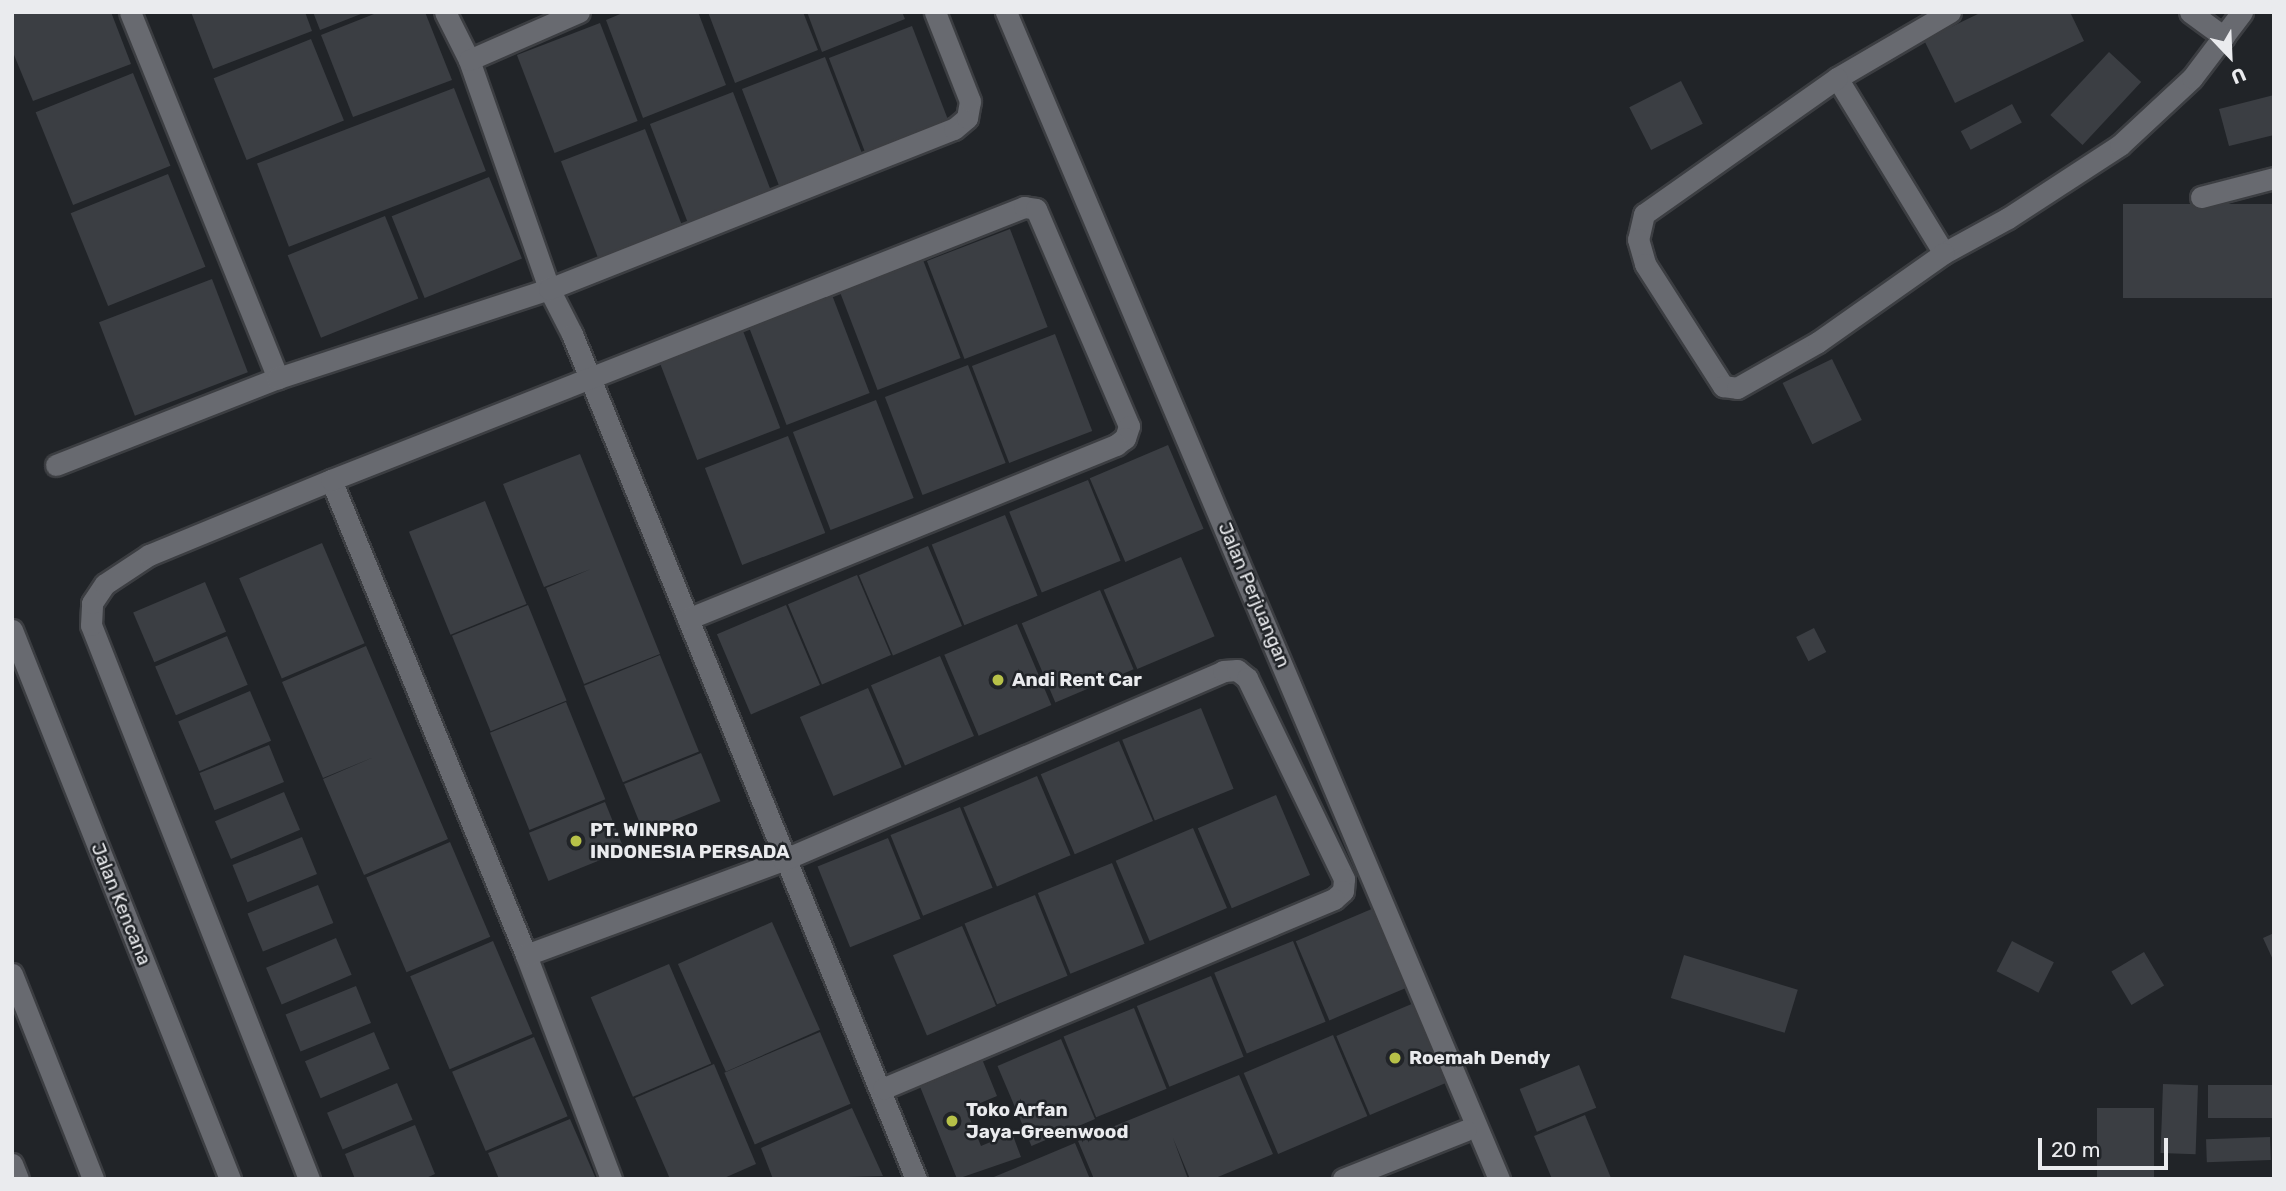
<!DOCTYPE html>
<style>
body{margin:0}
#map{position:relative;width:2286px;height:1191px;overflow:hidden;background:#212428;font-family:Rubik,sans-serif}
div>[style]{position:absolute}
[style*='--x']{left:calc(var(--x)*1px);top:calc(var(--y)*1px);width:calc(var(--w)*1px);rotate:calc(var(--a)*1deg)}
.building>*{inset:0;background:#3b3e43;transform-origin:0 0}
.roads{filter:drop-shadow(2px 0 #3c3e42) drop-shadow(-2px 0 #3c3e42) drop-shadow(0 2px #3c3e42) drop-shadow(0 -2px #3c3e42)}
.minor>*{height:21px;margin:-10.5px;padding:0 10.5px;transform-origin:10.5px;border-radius:10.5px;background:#686a70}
.dots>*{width:19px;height:19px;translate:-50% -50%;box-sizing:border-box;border:4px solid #212428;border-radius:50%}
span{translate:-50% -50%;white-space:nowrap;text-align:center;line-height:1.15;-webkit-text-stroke:5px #212428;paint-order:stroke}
.street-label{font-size:19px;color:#eaebee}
.poi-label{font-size:19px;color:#eaebee;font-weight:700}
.left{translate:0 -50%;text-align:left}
.frame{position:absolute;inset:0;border:14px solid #eaebee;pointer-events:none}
.north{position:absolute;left:2195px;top:21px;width:70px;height:70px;-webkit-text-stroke:5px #212428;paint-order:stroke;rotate:157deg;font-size:19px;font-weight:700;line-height:28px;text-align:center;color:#eaebee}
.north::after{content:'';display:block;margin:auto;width:24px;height:32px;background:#eaebee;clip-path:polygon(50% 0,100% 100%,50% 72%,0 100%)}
.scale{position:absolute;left:2038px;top:1138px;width:130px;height:32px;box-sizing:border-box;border:4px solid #eaebee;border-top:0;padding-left:9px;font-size:21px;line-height:24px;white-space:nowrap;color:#eaebee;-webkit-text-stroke:5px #212428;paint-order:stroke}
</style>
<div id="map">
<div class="building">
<div style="clip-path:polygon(12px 12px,111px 12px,131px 64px,33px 101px,12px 50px)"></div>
<div style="clip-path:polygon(191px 12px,305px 12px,312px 31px,213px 69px)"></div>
<div style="clip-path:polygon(313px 12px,366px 12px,320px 30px)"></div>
<div style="clip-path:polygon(379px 12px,425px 12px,452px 80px,353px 117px,321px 35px)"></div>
<div style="clip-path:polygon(625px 12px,698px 12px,726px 85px,643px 118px,606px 20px)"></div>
<div style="clip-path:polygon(708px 12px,803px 12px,818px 50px,735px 83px)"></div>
<div style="clip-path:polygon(807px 12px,902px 12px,905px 19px,822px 52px)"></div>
<div style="clip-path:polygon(1982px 12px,2070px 12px,2084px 41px,1955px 103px,1924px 40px)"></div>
<div style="left:600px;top:23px;width:105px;height:89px;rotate:69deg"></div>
<div style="left:912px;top:26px;width:105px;height:89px;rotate:69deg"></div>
<div style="left:311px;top:39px;width:88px;height:105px;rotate:68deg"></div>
<div style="left:2109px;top:52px;width:44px;height:86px;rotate:43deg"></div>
<div style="left:825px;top:57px;width:105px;height:89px;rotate:69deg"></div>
<div style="left:133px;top:73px;width:100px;height:105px;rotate:68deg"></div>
<div style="left:1681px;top:81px;width:48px;height:58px;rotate:63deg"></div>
<div style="left:454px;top:88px;width:89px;height:211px;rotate:69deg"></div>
<div style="left:733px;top:92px;width:105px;height:89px;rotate:69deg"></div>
<div style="clip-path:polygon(2274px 95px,2274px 135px,2229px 146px,2219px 109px)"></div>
<div style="left:2012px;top:104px;width:21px;height:58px;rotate:62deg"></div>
<div style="left:645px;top:129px;width:104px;height:90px;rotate:69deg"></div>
<div style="left:168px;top:174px;width:100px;height:105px;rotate:68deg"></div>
<div style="left:489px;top:177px;width:88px;height:105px;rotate:68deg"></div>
<div style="left:2274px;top:204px;width:94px;height:151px;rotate:90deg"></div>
<div style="left:385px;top:216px;width:89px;height:105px;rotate:68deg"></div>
<div style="left:1010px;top:229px;width:105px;height:89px;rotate:69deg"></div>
<div style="left:923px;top:260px;width:105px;height:89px;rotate:69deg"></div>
<div style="left:212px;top:279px;width:100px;height:121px;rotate:69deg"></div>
<div style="left:832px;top:295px;width:105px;height:89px;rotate:69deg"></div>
<div style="left:743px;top:331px;width:104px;height:89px;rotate:69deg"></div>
<div style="left:1055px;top:334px;width:104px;height:89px;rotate:69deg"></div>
<div style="left:1832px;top:359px;width:68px;height:55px;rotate:64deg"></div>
<div style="left:968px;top:365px;width:105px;height:89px;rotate:69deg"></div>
<div style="left:876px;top:400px;width:105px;height:89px;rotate:69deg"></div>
<div style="left:788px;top:436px;width:104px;height:89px;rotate:69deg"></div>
<div style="left:1168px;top:445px;width:91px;height:85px;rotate:67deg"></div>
<div style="clip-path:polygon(580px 454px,660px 654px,584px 684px,546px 588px,591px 569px,544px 587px,503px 484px)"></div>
<div style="left:1088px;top:480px;width:87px;height:85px;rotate:68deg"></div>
<div style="left:485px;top:501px;width:111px;height:82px;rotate:68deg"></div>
<div style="left:1005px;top:515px;width:87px;height:79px;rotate:68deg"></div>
<div style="left:322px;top:543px;width:109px;height:90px;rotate:67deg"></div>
<div style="left:928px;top:546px;width:87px;height:75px;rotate:67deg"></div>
<div style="left:1181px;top:557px;width:86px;height:84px;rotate:67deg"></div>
<div style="left:857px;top:575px;width:87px;height:75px;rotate:67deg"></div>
<div style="left:205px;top:582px;width:54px;height:78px;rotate:67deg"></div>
<div style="left:1100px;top:590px;width:86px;height:85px;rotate:67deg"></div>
<div style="left:528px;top:605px;width:103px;height:82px;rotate:68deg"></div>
<div style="left:786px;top:605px;width:87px;height:75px;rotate:67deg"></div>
<div style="left:1017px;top:624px;width:88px;height:79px;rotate:67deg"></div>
<div style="left:1814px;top:628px;width:27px;height:20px;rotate:63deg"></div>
<div style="left:227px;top:636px;width:53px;height:78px;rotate:67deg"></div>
<div style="clip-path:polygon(366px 646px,448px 839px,364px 875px,323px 779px,374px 757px,323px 778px,282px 682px)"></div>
<div style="left:660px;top:655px;width:104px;height:82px;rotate:68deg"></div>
<div style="left:940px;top:656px;width:87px;height:75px;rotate:67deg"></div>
<div style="left:868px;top:688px;width:86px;height:74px;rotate:67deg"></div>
<div style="left:250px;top:691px;width:54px;height:78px;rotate:67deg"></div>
<div style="left:566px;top:702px;width:105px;height:82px;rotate:68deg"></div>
<div style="left:1201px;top:708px;width:87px;height:85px;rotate:68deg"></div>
<div style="left:1119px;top:741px;width:87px;height:85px;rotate:67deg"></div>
<div style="left:269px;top:745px;width:40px;height:75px;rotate:68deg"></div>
<div style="left:701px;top:753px;width:52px;height:83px;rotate:68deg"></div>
<div style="left:1037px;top:776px;width:86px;height:80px;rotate:67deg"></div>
<div style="left:284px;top:792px;width:41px;height:75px;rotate:67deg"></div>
<div style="left:1276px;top:795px;width:87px;height:85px;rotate:67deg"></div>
<div style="left:605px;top:802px;width:52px;height:82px;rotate:68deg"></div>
<div style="left:960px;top:807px;width:87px;height:75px;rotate:68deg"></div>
<div style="left:1193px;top:828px;width:87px;height:84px;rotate:67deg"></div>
<div style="left:302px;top:837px;width:40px;height:75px;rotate:68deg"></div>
<div style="left:888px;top:838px;width:87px;height:76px;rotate:68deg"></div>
<div style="left:450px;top:842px;width:103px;height:91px;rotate:67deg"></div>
<div style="left:1112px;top:863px;width:87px;height:80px;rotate:68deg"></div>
<div style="left:318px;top:885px;width:41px;height:76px;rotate:68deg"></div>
<div style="left:1035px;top:895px;width:87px;height:76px;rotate:68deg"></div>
<div style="left:1374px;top:908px;width:86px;height:85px;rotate:67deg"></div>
<div style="left:772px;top:922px;width:118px;height:103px;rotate:66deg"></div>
<div style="left:962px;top:926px;width:87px;height:75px;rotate:67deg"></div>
<div style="clip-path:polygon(2274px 933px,2274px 962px,2263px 938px)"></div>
<div style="left:336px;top:938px;width:40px;height:76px;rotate:67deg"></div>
<div style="left:493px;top:941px;width:101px;height:90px;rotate:67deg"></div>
<div style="left:1293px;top:941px;width:87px;height:85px;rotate:68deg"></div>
<div style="left:2012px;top:941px;width:47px;height:34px;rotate:27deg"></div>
<div style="left:2144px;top:952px;width:39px;height:38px;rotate:59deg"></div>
<div style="left:1684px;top:955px;width:119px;height:45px;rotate:17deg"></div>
<div style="left:669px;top:964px;width:108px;height:85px;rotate:67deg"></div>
<div style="left:1211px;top:976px;width:87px;height:80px;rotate:68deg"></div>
<div style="left:356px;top:986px;width:40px;height:76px;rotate:68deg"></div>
<div style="left:1421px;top:1000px;width:86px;height:92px;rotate:67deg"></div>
<div style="left:1134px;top:1008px;width:87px;height:76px;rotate:68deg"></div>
<div style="left:374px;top:1032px;width:40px;height:75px;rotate:67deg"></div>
<div style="left:820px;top:1032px;width:78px;height:104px;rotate:67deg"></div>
<div style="left:1333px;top:1035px;width:88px;height:97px;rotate:67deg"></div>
<div style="left:534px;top:1037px;width:86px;height:89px;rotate:67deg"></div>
<div style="left:1061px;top:1039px;width:87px;height:69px;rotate:67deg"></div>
<div style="clip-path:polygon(982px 1059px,997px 1096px,966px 1109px,981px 1146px,1012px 1133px,1021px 1157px,957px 1179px,919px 1084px)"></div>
<div style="clip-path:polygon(714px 1064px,756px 1164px,722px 1179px,670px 1179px,635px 1098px)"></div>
<div style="left:1579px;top:1065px;width:46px;height:64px;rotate:68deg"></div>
<div style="clip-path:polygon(1239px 1075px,1273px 1154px,1213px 1179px,1190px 1179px,1173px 1138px,1188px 1179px,1094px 1179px,1078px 1141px)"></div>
<div style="left:397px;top:1083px;width:40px;height:76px;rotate:67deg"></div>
<div style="left:2163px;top:1084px;width:35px;height:69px;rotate:2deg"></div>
<div style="left:2274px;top:1085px;width:33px;height:66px;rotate:90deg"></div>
<div style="clip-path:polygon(852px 1108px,883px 1176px,773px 1179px,761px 1148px)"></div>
<div style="left:2154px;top:1108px;width:71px;height:57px;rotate:90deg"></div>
<div style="clip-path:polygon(1585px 1115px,1611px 1178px,1552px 1179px,1534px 1136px)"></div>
<div style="clip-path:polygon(570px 1119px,596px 1179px,499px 1179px,488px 1153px)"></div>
<div style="clip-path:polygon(415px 1125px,435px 1174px,424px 1179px,355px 1179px,345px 1154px)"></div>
<div style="left:2270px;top:1137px;width:23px;height:64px;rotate:88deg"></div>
<div style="clip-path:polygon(1075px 1143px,1090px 1179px,989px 1179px,1025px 1164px)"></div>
</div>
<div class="roads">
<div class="minor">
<div style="--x:130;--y:12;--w:395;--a:68"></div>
<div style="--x:445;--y:12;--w:54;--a:63.4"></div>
<div style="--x:469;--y:60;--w:243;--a:70.7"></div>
<div style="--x:549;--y:289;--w:51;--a:62.9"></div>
<div style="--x:572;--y:334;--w:912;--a:67.85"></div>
<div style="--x:1006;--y:12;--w:1267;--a:67.1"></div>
<div style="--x:1950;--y:12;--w:131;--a:149.7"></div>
<div style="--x:1837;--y:78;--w:205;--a:58.6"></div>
<div style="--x:1944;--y:253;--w:73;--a:-28.7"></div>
<div style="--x:2008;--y:218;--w:134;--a:-33.1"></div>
<div style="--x:2120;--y:145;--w:98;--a:-42.9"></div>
<div style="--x:2192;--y:78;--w:83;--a:-52.9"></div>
<div style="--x:2190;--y:12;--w:42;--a:36.3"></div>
<div style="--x:469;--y:60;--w:120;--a:-23.6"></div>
<div style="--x:1837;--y:78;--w:236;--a:144.8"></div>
<div style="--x:1644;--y:214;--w:26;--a:103"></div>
<div style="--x:1638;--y:239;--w:26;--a:74"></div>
<div style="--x:1645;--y:264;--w:145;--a:57.4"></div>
<div style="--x:1723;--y:386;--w:14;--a:8"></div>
<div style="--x:1737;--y:388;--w:93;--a:-29.6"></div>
<div style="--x:1818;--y:342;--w:154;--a:-35.2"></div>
<div style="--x:2201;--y:197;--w:75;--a:-14.6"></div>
<div style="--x:56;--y:465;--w:238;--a:-21.4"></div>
<div style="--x:278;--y:378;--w:285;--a:-18.2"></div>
<div style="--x:549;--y:289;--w:435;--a:-21.6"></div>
<div style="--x:954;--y:129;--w:17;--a:-40"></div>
<div style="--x:967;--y:118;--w:17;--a:-80"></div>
<div style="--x:970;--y:101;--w:96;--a:-111.5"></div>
<div style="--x:331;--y:480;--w:513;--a:67.68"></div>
<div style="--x:526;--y:955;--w:240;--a:69.2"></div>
<div style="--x:12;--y:630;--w:591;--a:68.34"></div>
<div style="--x:526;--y:955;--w:274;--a:-20.3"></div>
<div style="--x:783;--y:860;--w:479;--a:-23.2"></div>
<div style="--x:1223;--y:671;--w:14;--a:-4"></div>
<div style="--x:1237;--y:670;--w:13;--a:39"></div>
<div style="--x:1247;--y:678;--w:223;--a:64.2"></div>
<div style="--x:1344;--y:879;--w:12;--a:95"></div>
<div style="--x:1343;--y:891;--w:12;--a:138"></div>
<div style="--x:1334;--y:899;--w:489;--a:157.2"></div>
<div style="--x:12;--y:974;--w:220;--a:68.4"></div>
<div style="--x:12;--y:1164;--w:16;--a:68"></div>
<div style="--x:309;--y:1179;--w:595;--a:-111.48"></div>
<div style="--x:91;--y:625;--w:22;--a:-87"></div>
<div style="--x:92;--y:603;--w:23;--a:-56"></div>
<div style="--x:105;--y:584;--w:53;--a:-33.4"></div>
<div style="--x:149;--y:555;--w:197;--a:-22.4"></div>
<div style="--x:331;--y:480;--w:745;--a:-21.5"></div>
<div style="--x:1024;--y:207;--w:12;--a:9"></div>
<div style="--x:1036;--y:209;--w:236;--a:66.8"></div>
<div style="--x:1129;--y:426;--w:13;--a:108"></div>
<div style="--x:1125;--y:438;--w:11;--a:142"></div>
<div style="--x:1116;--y:445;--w:462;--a:157.9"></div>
<div style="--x:1343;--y:1179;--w:132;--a:-21.7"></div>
</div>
</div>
<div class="dots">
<div style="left:998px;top:680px;background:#b7c148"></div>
<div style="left:576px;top:841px;background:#b7c148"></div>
<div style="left:1395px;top:1058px;background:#b7c148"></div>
<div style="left:952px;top:1121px;background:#b7c148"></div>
</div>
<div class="street-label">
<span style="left:1254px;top:595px;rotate:67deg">Jalan Perjuangan</span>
<span style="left:121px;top:904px;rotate:68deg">Jalan Kencana</span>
</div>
<div class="poi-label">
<span class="left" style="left:1012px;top:680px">Andi Rent Car</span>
<span class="left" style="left:590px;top:841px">PT. WINPRO<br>INDONESIA PERSADA</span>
<span class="left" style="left:1409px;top:1058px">Roemah Dendy</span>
<span class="left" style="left:966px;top:1121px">Toko Arfan<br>Jaya-Greenwood</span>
</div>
<div class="frame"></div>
<div class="north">U</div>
<div class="scale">20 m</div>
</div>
